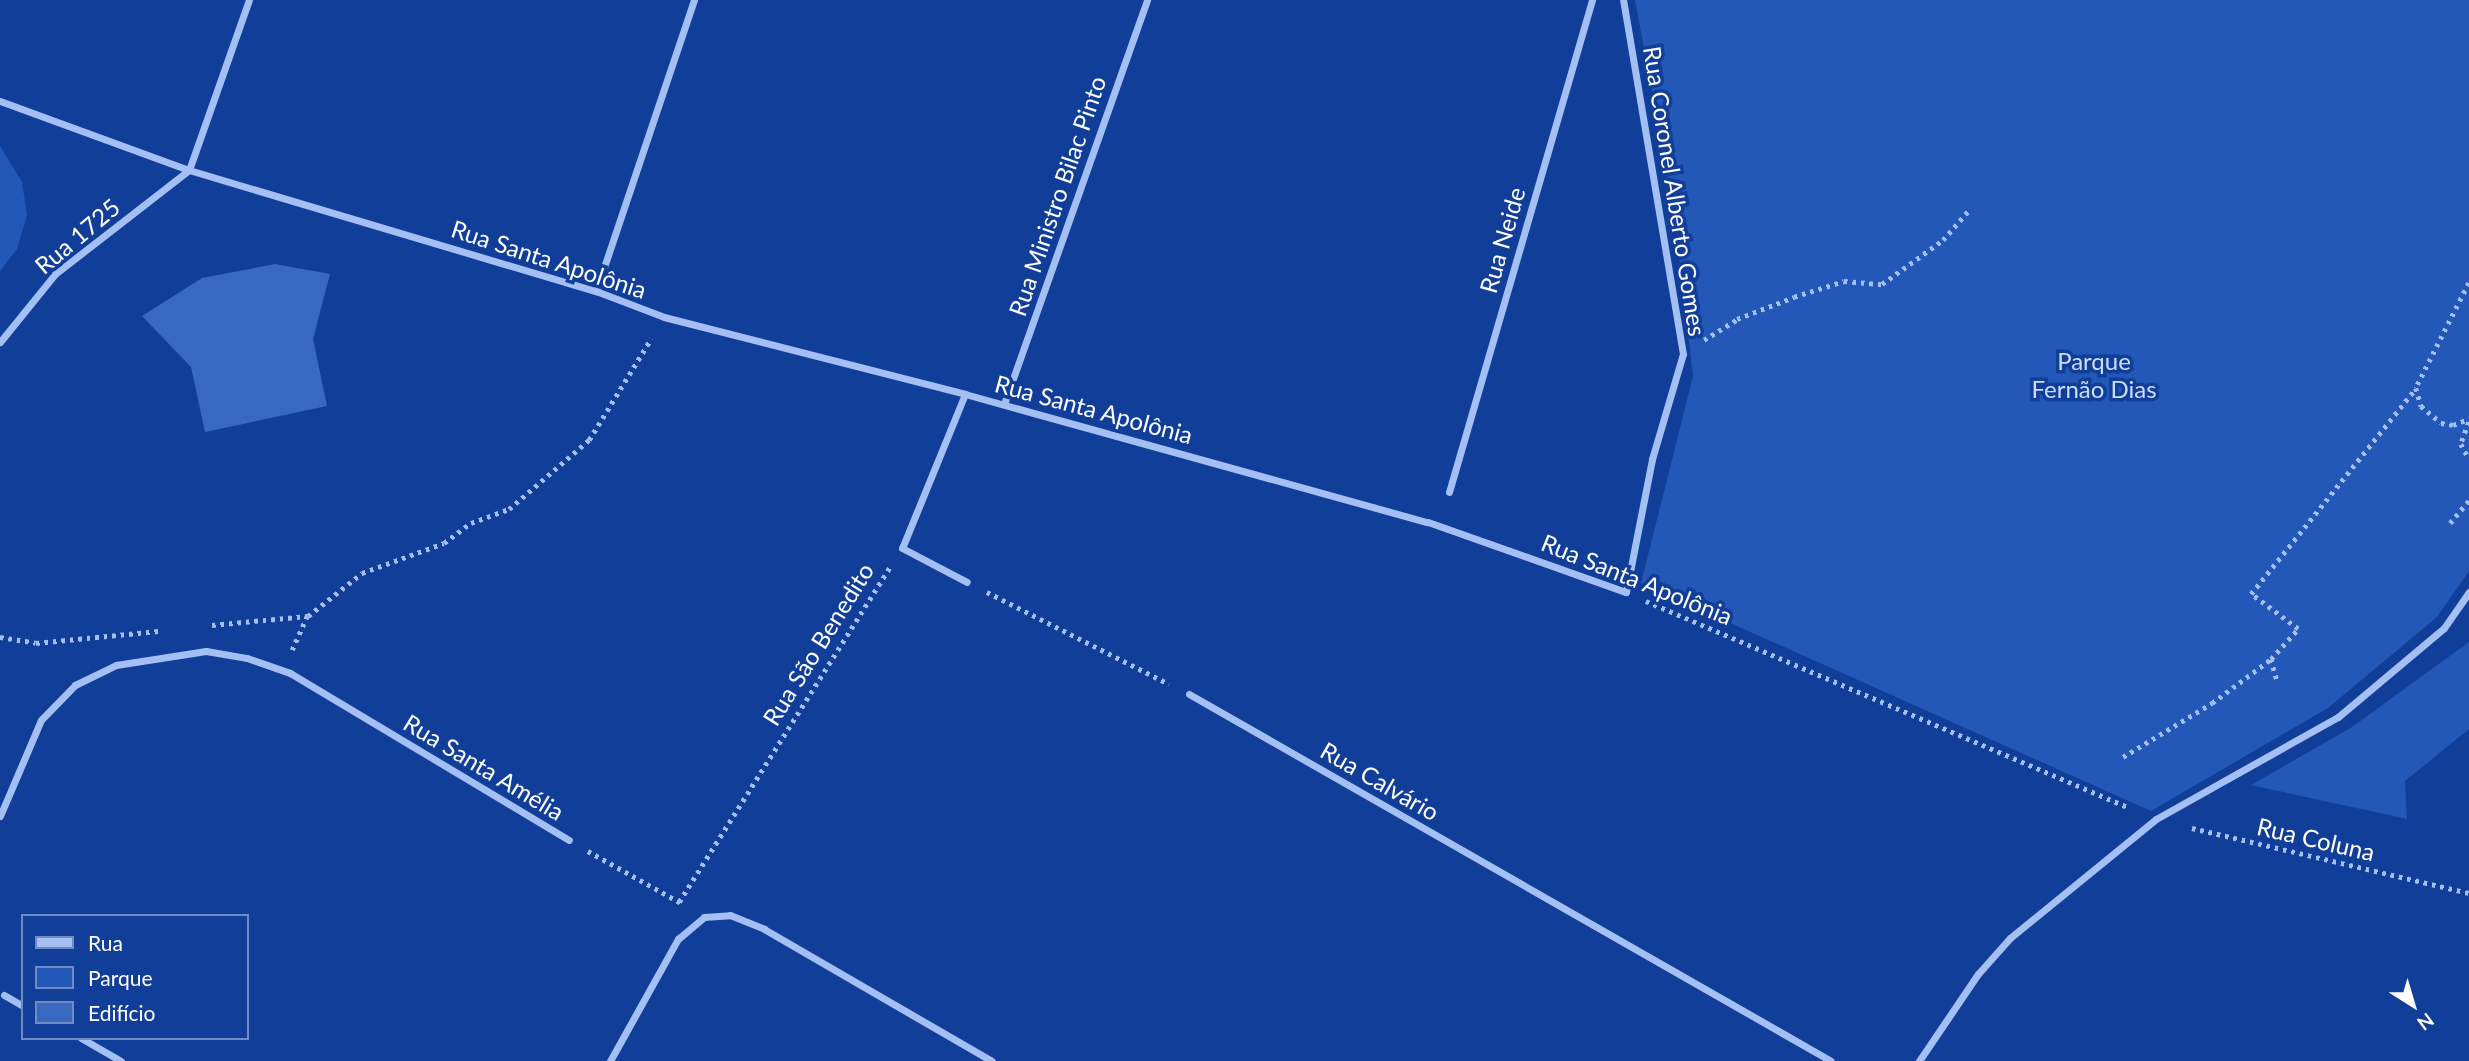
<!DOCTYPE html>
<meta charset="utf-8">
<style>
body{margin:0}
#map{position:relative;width:2469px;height:1061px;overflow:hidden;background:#113e99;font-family:Lato,sans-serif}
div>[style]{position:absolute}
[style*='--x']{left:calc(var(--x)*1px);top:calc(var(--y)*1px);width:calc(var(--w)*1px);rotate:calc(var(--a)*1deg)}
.green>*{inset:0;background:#2357b8}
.building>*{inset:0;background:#3968c1}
.path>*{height:4.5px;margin-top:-2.25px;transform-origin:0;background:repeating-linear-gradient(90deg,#a3bff4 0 3.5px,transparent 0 8.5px)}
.minor>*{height:7px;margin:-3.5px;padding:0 3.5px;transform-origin:3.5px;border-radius:3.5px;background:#a3bff4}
span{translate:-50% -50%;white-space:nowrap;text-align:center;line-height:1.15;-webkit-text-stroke:7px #113e99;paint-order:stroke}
.street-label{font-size:24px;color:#fff}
.park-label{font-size:24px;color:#cbddfe}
.legend{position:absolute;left:21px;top:914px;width:228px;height:126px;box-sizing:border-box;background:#113e99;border:2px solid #708bc2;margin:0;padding:9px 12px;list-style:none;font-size:21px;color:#fff}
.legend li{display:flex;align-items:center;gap:14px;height:35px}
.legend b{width:35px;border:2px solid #708bc2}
.north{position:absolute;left:2378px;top:970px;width:70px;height:70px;-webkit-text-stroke:5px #113e99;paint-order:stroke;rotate:143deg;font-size:19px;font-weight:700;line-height:28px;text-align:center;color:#fff}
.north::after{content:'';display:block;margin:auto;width:24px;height:32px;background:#fff;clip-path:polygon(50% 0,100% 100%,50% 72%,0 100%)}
</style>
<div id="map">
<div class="green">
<div style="clip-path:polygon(1635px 0,2469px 0,2469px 571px,2437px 617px,2328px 708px,2151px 811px,1641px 583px,1693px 376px,1673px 206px)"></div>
<div style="clip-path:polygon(0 146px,22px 182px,27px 215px,17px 249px,0 271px)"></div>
<div style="clip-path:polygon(2469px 642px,2469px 729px,2405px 781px,2407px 819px,2251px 785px,2352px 727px)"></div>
</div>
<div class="building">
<div style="clip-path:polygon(275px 264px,330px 274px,313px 339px,327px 406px,205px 432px,191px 367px,142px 316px,202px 278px)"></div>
</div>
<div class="path">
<div style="--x:2469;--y:283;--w:118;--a:116.8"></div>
<div style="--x:2416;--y:388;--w:19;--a:74"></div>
<div style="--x:2421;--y:406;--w:26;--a:40"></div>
<div style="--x:2441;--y:423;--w:12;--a:9"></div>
<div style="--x:2453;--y:425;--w:17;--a:-21"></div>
<div style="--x:1704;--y:340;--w:39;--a:-32"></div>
<div style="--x:1737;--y:319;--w:61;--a:-21.1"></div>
<div style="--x:1794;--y:297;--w:52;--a:-17.7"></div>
<div style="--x:1844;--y:281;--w:38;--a:5"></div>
<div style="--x:1882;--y:284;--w:75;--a:-35.8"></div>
<div style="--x:1943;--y:240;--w:38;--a:-49"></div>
<div style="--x:2469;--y:422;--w:23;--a:110"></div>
<div style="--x:2461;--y:444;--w:17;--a:62"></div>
<div style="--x:2450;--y:523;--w:30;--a:-50"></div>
<div style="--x:987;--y:592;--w:204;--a:26.8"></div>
<div style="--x:1646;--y:601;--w:526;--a:23.16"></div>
<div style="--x:212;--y:625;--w:96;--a:-5.4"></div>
<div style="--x:308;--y:616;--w:69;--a:-38.5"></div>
<div style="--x:362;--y:573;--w:87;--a:-20.1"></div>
<div style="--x:444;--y:543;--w:34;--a:-37"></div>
<div style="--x:471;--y:523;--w:40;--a:-20.2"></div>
<div style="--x:509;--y:509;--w:106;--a:-40.8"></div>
<div style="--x:589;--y:440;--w:119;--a:-58.5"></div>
<div style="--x:0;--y:637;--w:36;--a:9"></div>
<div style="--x:36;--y:643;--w:123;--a:-5.6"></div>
<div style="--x:292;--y:650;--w:37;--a:-66"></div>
<div style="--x:2271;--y:659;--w:25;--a:74"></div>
<div style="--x:2123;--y:757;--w:104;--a:-31.2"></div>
<div style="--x:2212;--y:703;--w:74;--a:-36.7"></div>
<div style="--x:2271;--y:659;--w:40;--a:-48"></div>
<div style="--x:2298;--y:629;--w:59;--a:-143.3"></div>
<div style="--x:2251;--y:594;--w:264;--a:-51.3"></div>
<div style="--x:2192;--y:828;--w:285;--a:13.2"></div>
<div style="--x:588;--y:851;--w:107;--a:29.2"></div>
<div style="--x:679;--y:902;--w:395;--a:-57.8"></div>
</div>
<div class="minor">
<div style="--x:0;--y:101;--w:201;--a:20.1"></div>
<div style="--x:189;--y:170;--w:425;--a:16.6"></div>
<div style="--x:596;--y:291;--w:73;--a:20.9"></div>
<div style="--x:664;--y:317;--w:311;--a:14.3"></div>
<div style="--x:965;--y:394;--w:480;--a:15.5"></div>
<div style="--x:1428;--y:522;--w:210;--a:19.5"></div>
<div style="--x:1626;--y:592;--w:136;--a:-78.9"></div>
<div style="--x:1652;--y:459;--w:109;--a:-73.6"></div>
<div style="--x:1683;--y:354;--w:359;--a:-99.6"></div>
<div style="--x:596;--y:291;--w:307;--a:-71.4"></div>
<div style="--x:0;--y:342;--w:87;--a:-51"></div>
<div style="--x:55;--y:274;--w:170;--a:-37.8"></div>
<div style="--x:189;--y:170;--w:180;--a:-70.6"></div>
<div style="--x:965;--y:394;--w:166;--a:112.2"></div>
<div style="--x:902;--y:548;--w:73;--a:27.6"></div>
<div style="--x:1004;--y:404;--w:429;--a:-70.5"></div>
<div style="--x:1449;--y:492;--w:512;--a:-73.79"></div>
<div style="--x:1189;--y:694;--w:739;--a:29.75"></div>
<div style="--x:0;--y:816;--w:104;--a:-66.9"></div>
<div style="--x:41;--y:720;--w:49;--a:-45.8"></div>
<div style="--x:75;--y:685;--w:46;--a:-26"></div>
<div style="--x:116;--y:665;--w:91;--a:-8.8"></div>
<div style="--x:206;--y:651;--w:42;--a:9.7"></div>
<div style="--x:247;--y:658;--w:46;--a:19.2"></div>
<div style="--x:290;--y:673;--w:325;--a:30.9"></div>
<div style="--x:4;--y:995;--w:22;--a:30"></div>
<div style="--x:81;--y:1038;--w:46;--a:29.9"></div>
<div style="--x:610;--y:1061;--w:140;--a:-60.9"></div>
<div style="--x:678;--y:939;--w:34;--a:-40"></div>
<div style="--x:704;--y:917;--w:26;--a:-4"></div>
<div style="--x:730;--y:915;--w:37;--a:22"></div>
<div style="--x:764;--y:929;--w:263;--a:30.1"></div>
<div style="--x:1919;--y:1061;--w:105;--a:-55.9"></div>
<div style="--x:1978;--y:974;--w:48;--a:-48.4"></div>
<div style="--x:2010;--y:938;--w:188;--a:-39.2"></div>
<div style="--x:2156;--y:819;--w:209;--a:-29.3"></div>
<div style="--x:2338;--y:717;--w:138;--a:-40"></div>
<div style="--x:2444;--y:628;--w:44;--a:-55.2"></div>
</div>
<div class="street-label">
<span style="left:1675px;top:191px;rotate:81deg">Rua Coronel Alberto Gomes</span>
<span style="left:1057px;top:196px;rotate:-71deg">Rua Ministro Bilac Pinto</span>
<span style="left:77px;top:236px;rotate:-40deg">Rua 1725</span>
<span style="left:1502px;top:240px;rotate:-74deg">Rua Neide</span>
<span style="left:549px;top:259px;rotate:18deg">Rua Santa Apolônia</span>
<span style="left:1094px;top:409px;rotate:15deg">Rua Santa Apolônia</span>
<span style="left:1637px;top:579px;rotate:22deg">Rua Santa Apolônia</span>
<span style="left:818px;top:644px;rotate:-58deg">Rua São Benedito</span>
<span style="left:484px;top:767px;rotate:31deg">Rua Santa Amélia</span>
<span style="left:1380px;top:781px;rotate:30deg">Rua Calvário</span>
<span style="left:2316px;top:839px;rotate:13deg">Rua Coluna</span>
</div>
<div class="park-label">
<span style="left:2094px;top:375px">Parque<br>Fernão Dias</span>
</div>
<ul class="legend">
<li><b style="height:9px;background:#a3bff4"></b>Rua</li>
<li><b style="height:19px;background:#2357b8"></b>Parque</li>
<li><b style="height:19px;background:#3968c1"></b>Edifício</li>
</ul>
<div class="north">N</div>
</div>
